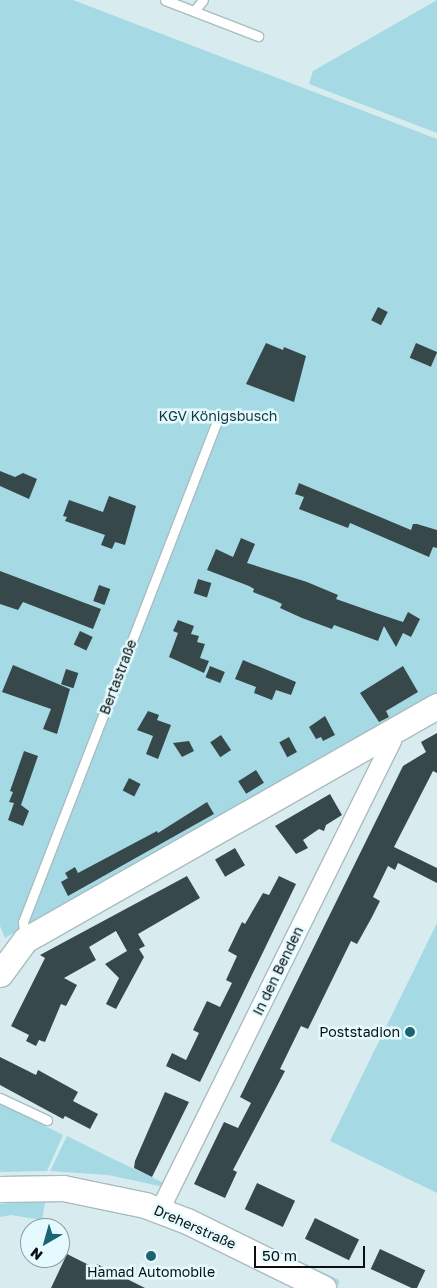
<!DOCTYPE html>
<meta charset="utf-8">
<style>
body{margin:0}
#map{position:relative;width:437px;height:1288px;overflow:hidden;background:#d8ecf0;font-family:"Golos Text",sans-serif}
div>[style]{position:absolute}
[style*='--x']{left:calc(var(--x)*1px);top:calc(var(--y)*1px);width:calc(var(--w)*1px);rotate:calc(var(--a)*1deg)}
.green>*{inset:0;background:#a5dae4}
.building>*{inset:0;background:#37484b;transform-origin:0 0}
.roads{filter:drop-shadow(1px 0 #a9bcc0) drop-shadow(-1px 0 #a9bcc0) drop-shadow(0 1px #a9bcc0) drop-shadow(0 -1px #a9bcc0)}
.lane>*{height:9px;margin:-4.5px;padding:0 4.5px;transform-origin:4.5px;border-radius:4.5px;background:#fff}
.street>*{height:18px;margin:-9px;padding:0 9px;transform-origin:9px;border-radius:9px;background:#fff}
.secondary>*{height:25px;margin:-12.5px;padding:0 12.5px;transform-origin:12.5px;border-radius:12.5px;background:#fff}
.dots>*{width:14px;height:14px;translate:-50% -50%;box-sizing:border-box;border:2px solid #e5fafe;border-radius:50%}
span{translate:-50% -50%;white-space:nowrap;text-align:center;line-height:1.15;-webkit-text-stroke:5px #e5fafe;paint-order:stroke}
.park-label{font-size:14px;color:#13383e}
.street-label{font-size:14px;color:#091011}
.poi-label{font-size:14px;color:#091011}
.right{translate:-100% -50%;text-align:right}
.north{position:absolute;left:20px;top:1218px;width:50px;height:50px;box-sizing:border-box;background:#e5fafe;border:1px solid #8d9c9f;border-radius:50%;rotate:218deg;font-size:14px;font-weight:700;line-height:20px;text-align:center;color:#091011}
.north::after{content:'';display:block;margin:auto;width:18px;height:22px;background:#1a6571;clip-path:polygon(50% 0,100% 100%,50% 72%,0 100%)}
.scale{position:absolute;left:254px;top:1246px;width:111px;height:22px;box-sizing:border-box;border:2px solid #091011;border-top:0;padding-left:6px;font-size:15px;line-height:18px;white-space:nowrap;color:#091011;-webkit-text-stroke:4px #e5fafe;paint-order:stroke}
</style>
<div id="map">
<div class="green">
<div style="clip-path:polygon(0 0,73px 0,437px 139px,437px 693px,5px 938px,0 926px)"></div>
<div style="clip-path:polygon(437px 0,437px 133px,309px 84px,313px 71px)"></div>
<div style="clip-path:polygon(437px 923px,437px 1193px,330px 1141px)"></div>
<div style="clip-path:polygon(0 1103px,63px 1135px,47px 1171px,0 1172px)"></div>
<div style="clip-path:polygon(67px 1136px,111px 1158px,166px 1184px,164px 1187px,108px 1175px,50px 1171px)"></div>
<div style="clip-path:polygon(27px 1201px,45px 1203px,42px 1220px,11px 1215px,0 1217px,0 1204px)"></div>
<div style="clip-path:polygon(295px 1259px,339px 1280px,339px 1285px,294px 1263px)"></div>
</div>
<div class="building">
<div style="left:378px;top:307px;width:11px;height:15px;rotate:27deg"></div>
<div style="clip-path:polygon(266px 343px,283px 350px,284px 347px,306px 356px,294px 402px,246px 384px)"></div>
<div style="left:416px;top:343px;width:23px;height:16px;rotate:23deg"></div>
<div style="clip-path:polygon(0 471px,15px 477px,23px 473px,37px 479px,29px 499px,0 486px)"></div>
<div style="clip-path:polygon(299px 483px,411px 530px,413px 524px,417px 524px,437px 530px,437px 548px,433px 547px,429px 557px,350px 523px,348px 528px,299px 509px,304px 497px,295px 494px)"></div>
<div style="clip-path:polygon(109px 496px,136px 506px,125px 545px,115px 542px,112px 549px,101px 545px,105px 535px,65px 521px,67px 517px,63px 516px,69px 500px,103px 512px)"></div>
<div style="clip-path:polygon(241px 538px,255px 544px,247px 563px,307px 582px,338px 595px,336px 599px,376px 613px,403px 622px,408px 612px,420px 619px,411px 637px,403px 633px,396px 647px,384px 626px,378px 641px,334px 625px,332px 629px,302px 618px,280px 608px,282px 604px,276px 601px,253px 592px,254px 589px,249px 586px,207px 570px,216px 549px,233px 557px)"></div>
<div style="clip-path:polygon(0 571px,101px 609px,93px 629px,23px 602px,18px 610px,0 604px)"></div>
<div style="left:198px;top:579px;width:14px;height:15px;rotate:17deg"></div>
<div style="left:99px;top:585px;width:12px;height:17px;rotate:20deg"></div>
<div style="clip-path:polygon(178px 620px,194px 626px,191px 634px,199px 636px,197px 642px,205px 644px,200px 658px,209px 661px,204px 673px,169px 657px,178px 633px,173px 631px)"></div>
<div style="left:80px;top:631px;width:14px;height:15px;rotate:25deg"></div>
<div style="clip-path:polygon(243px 660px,296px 682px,291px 695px,276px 690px,272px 700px,254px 693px,256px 687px,235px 679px)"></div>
<div style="clip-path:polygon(13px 665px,70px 689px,57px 734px,43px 729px,51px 709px,2px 692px)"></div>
<div style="left:210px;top:666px;width:16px;height:12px;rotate:22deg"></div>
<div style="clip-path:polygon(403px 666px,418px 692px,386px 711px,389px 717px,379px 722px,360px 693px)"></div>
<div style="left:66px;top:669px;width:13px;height:16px;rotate:18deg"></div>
<div style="clip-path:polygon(148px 711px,159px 715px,157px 720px,171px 725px,158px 759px,146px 754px,153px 736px,137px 730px)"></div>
<div style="clip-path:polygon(325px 716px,335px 735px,323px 741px,321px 737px,316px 739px,309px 727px)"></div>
<div style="clip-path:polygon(437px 733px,437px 773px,433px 771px,394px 847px,437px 868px,437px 883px,398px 863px,395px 870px,388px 866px,373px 897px,380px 901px,372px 917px,357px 944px,351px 941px,308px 1029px,301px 1026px,280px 1069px,285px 1071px,233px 1170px,237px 1172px,225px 1198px,194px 1184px,224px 1122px,238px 1128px,251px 1103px,240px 1097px,403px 766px,426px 752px,421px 742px)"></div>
<div style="left:221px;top:735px;width:18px;height:13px;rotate:56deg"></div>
<div style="left:289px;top:737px;width:17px;height:11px;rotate:62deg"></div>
<div style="clip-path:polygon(189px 741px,194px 751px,182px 757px,173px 743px)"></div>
<div style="clip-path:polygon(24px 751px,38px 756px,21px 805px,29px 811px,23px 826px,8px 820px,14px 803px,9px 802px,13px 792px,10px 791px)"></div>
<div style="left:256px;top:770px;width:15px;height:21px;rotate:58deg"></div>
<div style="left:129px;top:778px;width:13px;height:14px;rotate:27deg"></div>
<div style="clip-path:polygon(330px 794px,342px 815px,326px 825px,324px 831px,319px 829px,303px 840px,308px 848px,296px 854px,275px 826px)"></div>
<div style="clip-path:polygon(207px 802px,214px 814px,68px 896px,61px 882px,68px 878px,65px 873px,75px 867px,78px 873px,157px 831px,158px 833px)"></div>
<div style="left:235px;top:848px;width:20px;height:23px;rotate:60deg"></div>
<div style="clip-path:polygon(187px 876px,200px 898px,138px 934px,145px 946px,139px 949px,144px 957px,116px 1009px,106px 1004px,119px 978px,105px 964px,127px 951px,116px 931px,89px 947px,96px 960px,64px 978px,77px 985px,66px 1006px,61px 1004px,45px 1042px,39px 1040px,36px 1046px,26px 1041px,29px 1035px,11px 1026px,45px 958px,40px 955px)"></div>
<div style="clip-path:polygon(279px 876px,296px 884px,200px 1082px,166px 1066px,172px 1053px,186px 1060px,199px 1033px,193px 1030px,207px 1001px,220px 1007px,232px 983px,226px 980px,237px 956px,228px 951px,242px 922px,245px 924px,263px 893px,269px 895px)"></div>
<div style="clip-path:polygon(0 1057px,36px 1075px,38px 1070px,78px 1092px,73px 1101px,98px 1114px,90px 1129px,65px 1116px,63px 1119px,0 1085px)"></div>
<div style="clip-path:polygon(165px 1092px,189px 1102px,152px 1177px,134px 1168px,135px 1161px)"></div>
<div style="left:257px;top:1183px;width:42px;height:29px;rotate:25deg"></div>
<div style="left:315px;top:1218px;width:49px;height:23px;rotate:26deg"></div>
<div style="left:380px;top:1249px;width:50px;height:22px;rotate:25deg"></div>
<div style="clip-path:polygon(67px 1254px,95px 1268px,97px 1264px,145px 1288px,51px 1288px)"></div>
</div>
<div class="roads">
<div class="lane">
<div style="--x:165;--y:0;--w:100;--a:21.2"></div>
<div style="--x:194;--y:11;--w:14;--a:-51"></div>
<div style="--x:25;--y:939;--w:17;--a:-97"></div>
<div style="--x:23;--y:922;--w:543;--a:-68.83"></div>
<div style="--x:0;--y:1098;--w:52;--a:25.1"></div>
</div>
<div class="street">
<div style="--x:160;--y:1210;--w:523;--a:-63.68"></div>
<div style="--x:392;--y:741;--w:9;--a:-90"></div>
</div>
<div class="secondary">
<div style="--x:0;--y:974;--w:42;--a:-53.7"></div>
<div style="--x:25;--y:940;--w:474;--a:-29.6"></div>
<div style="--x:0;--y:1189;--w:63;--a:-0.9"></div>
<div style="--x:63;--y:1188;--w:84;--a:11.7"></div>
<div style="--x:145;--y:1205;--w:45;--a:20.9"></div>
<div style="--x:187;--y:1221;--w:152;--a:26.2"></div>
</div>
</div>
<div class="dots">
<div style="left:410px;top:1032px;background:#1a6571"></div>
<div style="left:151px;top:1256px;background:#1a6571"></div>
</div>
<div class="park-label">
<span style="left:218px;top:416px">KGV Königsbusch</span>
</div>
<div class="street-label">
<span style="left:118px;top:677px;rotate:-69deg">Bertastraße</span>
<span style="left:278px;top:971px;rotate:-64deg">In den Benden</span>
<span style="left:195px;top:1227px;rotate:24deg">Dreherstraße</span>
</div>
<div class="poi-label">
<span class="right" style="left:400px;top:1032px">Poststadion</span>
<span style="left:151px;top:1272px">Hamad Automobile</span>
</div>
<div class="north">N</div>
<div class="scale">50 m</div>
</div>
